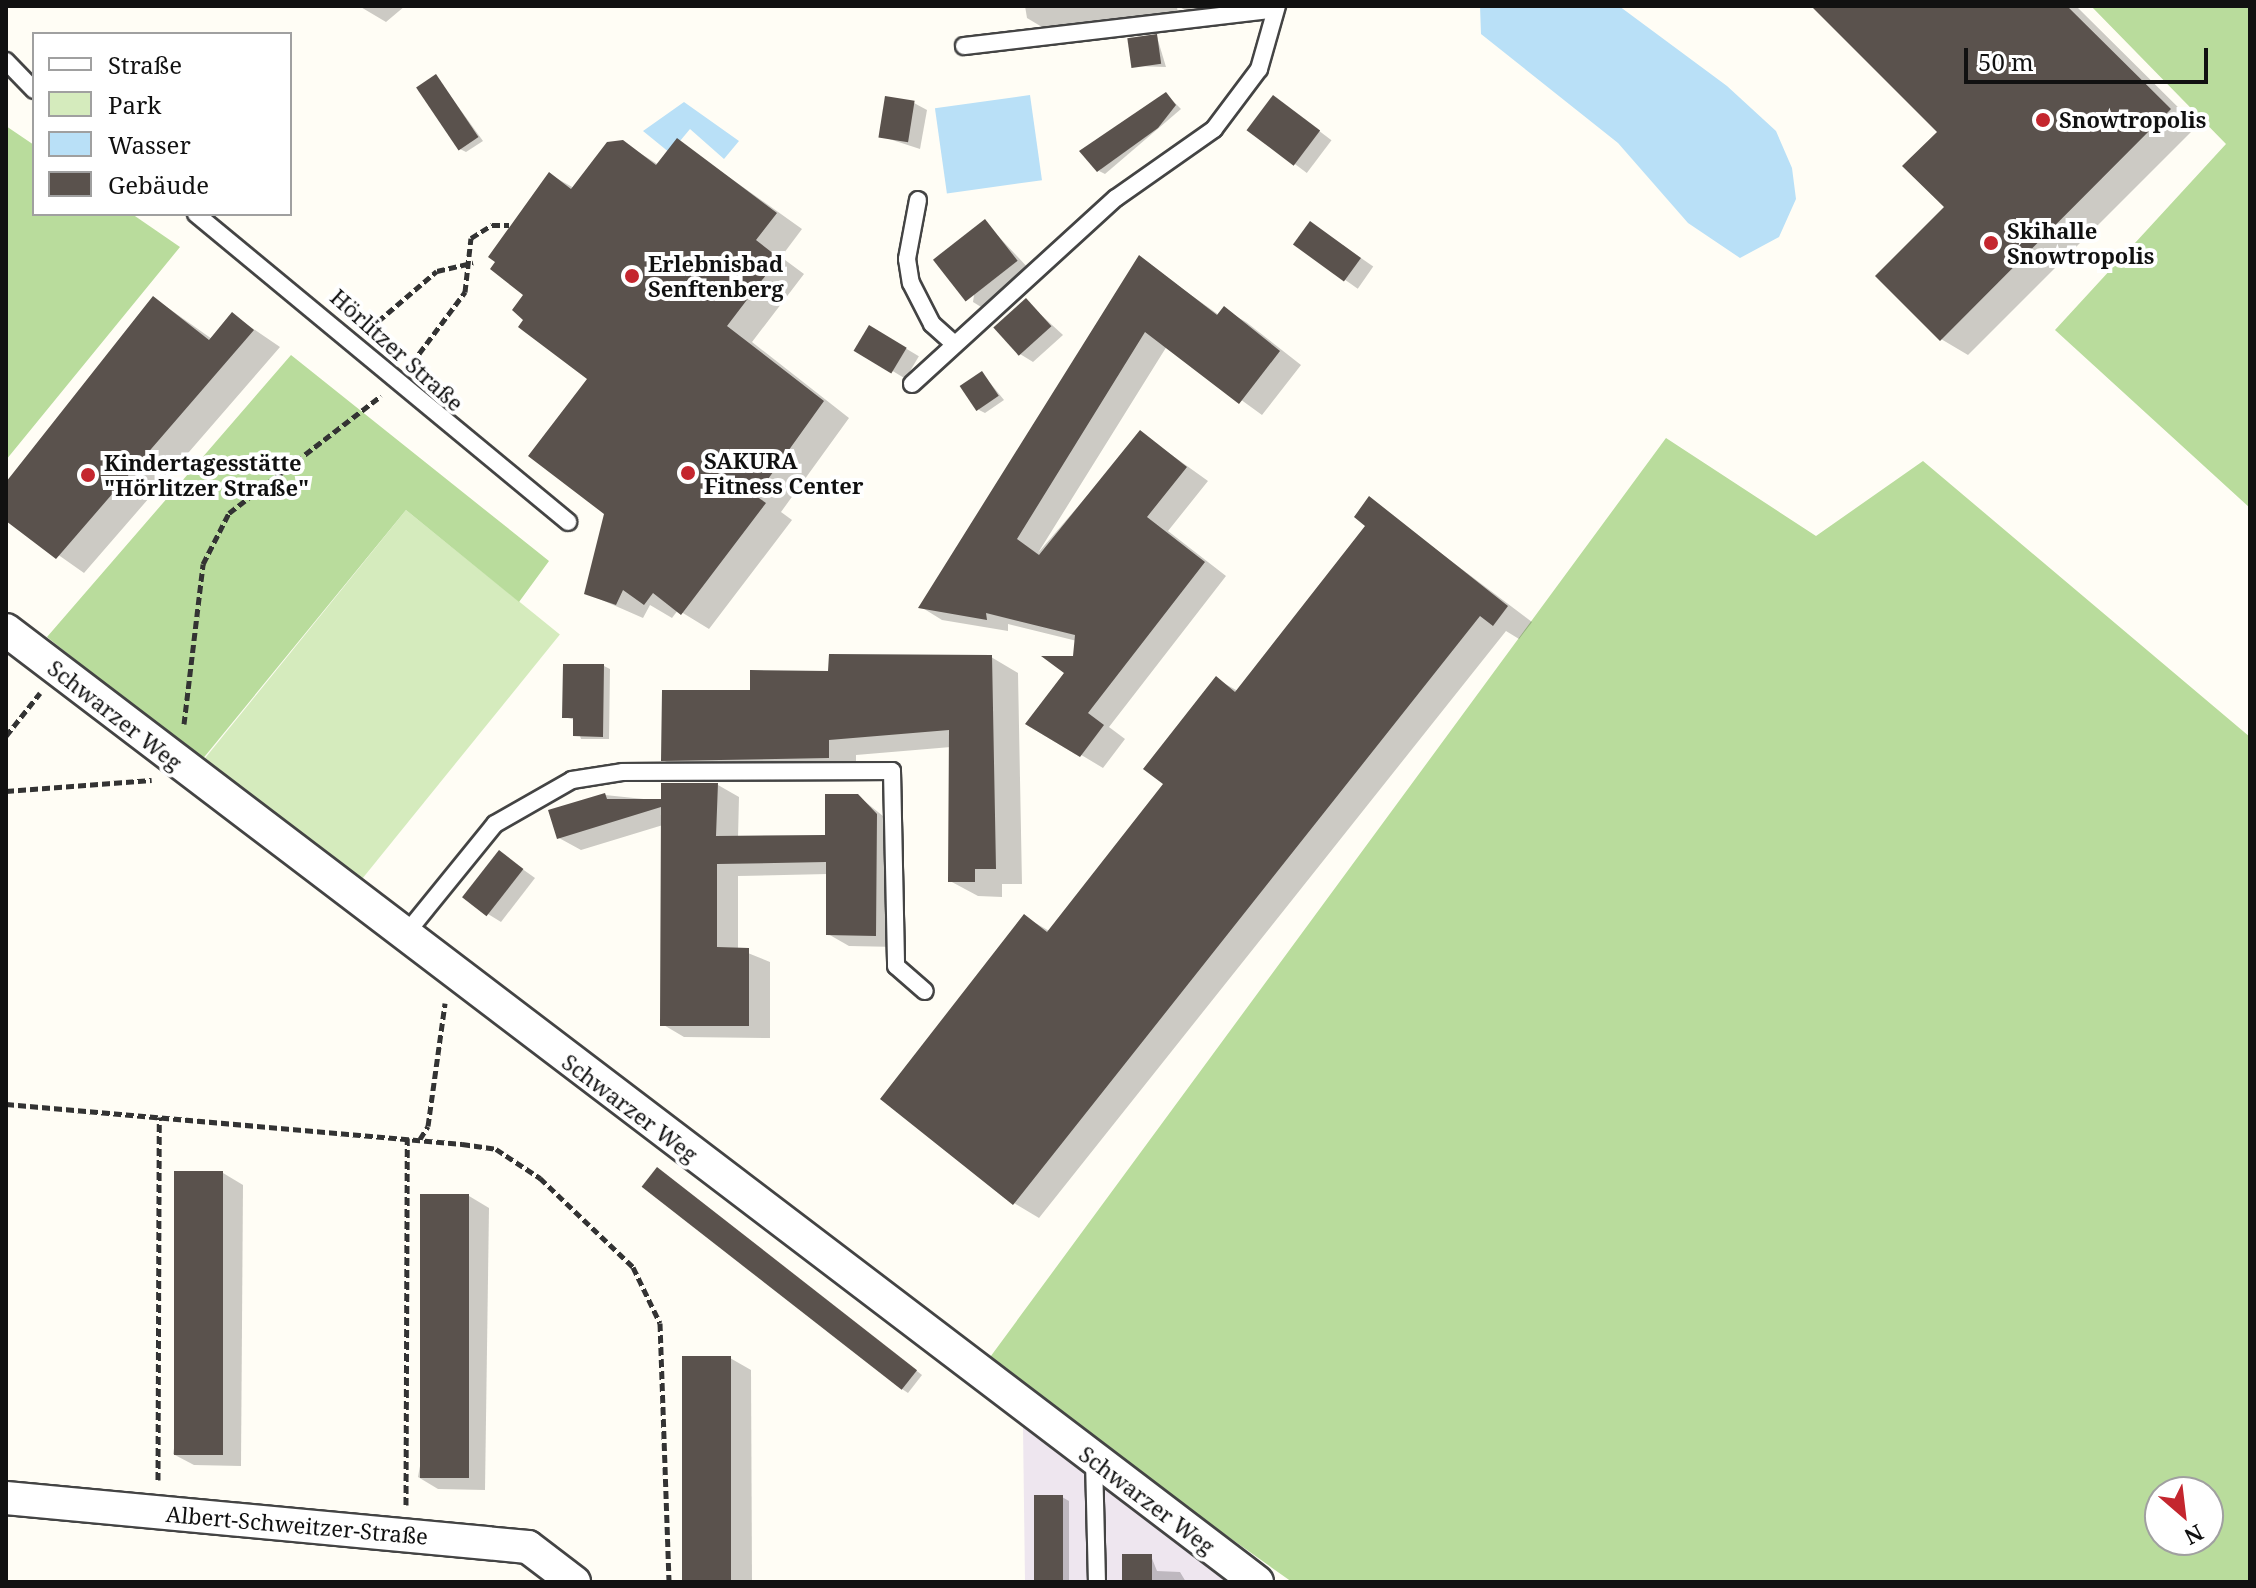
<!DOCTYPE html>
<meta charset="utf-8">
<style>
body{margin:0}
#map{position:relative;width:2256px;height:1588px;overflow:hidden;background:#fffdf5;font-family:"Noto Serif",serif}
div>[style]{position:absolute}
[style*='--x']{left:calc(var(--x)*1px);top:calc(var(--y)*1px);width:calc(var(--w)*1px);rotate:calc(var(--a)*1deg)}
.industrial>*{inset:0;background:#eee6ef}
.green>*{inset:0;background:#d5ebbd;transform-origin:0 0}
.forest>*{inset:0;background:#b9dc9c}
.water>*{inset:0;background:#b9e0f7;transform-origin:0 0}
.shadow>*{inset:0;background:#0003;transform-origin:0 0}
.building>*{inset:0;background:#5a524d;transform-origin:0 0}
.path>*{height:5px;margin-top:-2.5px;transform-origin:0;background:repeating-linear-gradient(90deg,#333 0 8px,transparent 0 12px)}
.roads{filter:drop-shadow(2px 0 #444) drop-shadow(-2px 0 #444) drop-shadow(0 2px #444) drop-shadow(0 -2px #444)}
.lane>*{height:16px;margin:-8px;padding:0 8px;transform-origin:8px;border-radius:8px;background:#fff}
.street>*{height:32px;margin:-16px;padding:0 16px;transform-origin:16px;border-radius:16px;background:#fff}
.dots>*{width:22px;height:22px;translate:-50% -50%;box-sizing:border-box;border:4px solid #fff;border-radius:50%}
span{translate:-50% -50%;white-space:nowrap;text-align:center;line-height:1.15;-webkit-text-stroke:8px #fff;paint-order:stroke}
.poi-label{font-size:22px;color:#111;font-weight:700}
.left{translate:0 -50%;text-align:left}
.street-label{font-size:22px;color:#111}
.frame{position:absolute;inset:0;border:8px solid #111;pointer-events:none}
.legend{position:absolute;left:32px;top:32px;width:260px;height:184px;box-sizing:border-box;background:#fff;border:2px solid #a0a0a0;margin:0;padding:10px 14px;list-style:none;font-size:24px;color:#111}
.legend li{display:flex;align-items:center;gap:16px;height:40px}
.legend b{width:40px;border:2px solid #a0a0a0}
.north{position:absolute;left:2144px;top:1476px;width:80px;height:80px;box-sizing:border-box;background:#fff;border:2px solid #a0a0a0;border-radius:50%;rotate:152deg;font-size:22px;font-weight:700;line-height:32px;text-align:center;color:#111}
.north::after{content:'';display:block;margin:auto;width:28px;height:36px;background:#c4262e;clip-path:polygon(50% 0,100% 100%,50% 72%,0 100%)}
.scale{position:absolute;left:1964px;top:48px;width:244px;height:36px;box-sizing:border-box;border:4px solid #111;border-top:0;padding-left:10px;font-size:24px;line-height:28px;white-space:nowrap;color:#111;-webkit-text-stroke:6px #fff;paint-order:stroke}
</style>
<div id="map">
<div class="industrial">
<div style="clip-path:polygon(1023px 1427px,1233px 1582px,1025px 1582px)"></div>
</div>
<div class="green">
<div style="left:406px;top:510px;width:198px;height:324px;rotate:39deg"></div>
</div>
<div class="forest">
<div style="clip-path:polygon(2091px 6px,2250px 6px,2250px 508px,2055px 330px,2226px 144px)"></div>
<div style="clip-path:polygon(6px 126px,34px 145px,34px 214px,132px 214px,180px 247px,6px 460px)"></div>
<div style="clip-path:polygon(291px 355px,549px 561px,519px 602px,406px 510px,201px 761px,47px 637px)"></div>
<div style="clip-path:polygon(evenodd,1666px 438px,1816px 536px,1923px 461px,2250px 737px,2250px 1582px,1292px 1582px,985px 1364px,1666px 438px,2160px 1492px,2208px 1492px,2208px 1540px,2160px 1540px,2160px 1492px)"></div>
</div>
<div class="water">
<div style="clip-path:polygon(1480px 6px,1619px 6px,1727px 86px,1776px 131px,1792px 168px,1796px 199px,1779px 237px,1740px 258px,1688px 223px,1618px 143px,1481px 34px)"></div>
<div style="left:1030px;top:95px;width:86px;height:96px;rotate:82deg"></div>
<div style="clip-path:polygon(684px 102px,739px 141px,724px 159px,690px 129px,670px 153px,643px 131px)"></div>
</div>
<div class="shadow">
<div style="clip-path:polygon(359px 6px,405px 6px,386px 22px)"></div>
<div style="clip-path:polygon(1025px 6px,1177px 6px,1179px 26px,1052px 33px,1027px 18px)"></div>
<div style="clip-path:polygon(1178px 6px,1266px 6px,1193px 15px)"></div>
<div style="clip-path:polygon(1813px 6px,2076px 6px,2197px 126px,1968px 355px,1941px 339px,1947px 207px,1940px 132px)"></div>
<div style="clip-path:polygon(1157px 37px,1166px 67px,1133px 66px)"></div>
<div style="clip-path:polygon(436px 76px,483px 141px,466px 152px,460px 149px)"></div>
<div style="clip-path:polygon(1166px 94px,1181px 109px,1105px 174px,1099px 171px)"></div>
<div style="left:1274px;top:97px;width:72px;height:41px;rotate:37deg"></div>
<div style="clip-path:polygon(914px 103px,927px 110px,920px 149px,880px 136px)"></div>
<div style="clip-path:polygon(678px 141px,802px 229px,781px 257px,804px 274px,752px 342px,849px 418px,781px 512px,792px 520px,709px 629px,678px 610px,672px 618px,650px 605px,643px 618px,586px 593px,607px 513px,590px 379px,526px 320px,549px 174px,574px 188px,622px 142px,659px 165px)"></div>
<div style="clip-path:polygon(985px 222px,1030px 270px,986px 310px,973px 302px)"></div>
<div style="left:1311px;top:223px;width:76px;height:27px;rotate:35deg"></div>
<div style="clip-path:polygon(1139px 258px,1219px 315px,1224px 309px,1246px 322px,1301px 365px,1262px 415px,1167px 346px,1038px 553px,1141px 433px,1208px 481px,1168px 531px,1226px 576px,1109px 727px,1125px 739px,1103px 768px,1028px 723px,1075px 658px,1077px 641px,1008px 624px,1008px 631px,942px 620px,921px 607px)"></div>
<div style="clip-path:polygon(154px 298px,212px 339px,233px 315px,280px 347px,84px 573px,6px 518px,6px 485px)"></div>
<div style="clip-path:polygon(1026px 301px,1063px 335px,1033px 362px,1020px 354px)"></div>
<div style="left:870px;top:327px;width:57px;height:26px;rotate:31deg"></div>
<div style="clip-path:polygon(982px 373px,1004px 400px,985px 413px,979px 410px)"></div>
<div style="clip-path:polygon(1369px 499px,1532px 622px,1519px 639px,1506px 631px,1039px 1218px,1014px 1203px,1025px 917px,1051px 932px,1166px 784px,1216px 679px,1238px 691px,1368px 525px)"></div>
<div style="clip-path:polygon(991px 657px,1018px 673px,1022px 884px,1002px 884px,1002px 897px,978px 896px,950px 881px,951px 747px,856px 755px,856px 773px,691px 775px,663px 760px,752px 692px,830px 673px)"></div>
<div style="clip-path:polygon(604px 666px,610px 669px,609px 739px,581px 739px,575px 720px,564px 717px)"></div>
<div style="clip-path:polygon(718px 785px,739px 797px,738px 838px,826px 837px,858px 796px,898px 828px,897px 947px,849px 946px,828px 934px,828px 874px,738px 876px,738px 949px,770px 962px,770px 1038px,684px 1037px,662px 1024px,663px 825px,581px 850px,559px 838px,605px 795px,663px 801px)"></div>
<div style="clip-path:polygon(500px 853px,535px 878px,501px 922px,488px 914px)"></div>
<div style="clip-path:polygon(223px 1173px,243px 1185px,241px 1466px,194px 1465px,173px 1454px)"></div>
<div style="clip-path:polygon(663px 1173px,922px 1375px,908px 1393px,902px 1389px)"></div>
<div style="clip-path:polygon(469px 1196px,489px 1208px,485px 1490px,438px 1489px,418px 1477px)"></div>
<div style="clip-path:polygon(730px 1358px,751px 1370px,752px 1582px,684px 1582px)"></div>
<div style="clip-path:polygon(1062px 1497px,1069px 1501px,1069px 1582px,1036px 1582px)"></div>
<div style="clip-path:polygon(1151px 1556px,1157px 1571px,1180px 1572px,1186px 1582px,1124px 1582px)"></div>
</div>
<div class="building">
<div style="clip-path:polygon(1811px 6px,2067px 6px,2171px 109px,1940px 341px,1875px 276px,1944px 207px,1902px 166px,1937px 132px)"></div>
<div style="left:1157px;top:34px;width:30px;height:30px;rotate:82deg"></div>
<div style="left:436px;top:74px;width:76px;height:24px;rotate:56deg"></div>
<div style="clip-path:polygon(1166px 92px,1176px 105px,1158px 128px,1097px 172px,1079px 151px)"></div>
<div style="left:1273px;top:95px;width:59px;height:44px;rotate:37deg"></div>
<div style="left:885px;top:96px;width:30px;height:42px;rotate:9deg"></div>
<div style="clip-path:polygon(677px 138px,777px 213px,756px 240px,779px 258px,727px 326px,824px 401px,756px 496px,766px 503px,681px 615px,653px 593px,644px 605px,623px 590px,616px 605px,584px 594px,604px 514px,528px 456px,587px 379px,518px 327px,523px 320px,512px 310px,523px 295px,490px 269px,495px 262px,488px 257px,549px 172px,571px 189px,607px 142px,623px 140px,656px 165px)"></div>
<div style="left:985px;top:219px;width:53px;height:66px;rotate:52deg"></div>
<div style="left:1310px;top:221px;width:63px;height:29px;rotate:36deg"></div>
<div style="clip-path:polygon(1139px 255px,1217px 315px,1224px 306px,1280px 351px,1239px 404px,1145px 332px,1017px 539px,1039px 555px,1140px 430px,1187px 467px,1147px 517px,1205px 562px,1088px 713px,1104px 725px,1080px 757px,1025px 724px,1064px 673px,1041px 656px,1073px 656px,1075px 635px,986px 613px,987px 620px,918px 608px)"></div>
<div style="clip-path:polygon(153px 296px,209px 340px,232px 312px,254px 330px,56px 559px,6px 521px,6px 482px)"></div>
<div style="left:1026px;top:298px;width:38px;height:44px;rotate:48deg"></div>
<div style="left:869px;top:325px;width:44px;height:30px;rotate:31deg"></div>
<div style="left:982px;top:371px;width:30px;height:27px;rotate:56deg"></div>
<div style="clip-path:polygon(1369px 496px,1508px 606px,1493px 626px,1480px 616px,1013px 1205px,880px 1099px,1024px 914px,1047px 932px,1163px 784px,1143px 769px,1216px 676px,1235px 692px,1365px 526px,1354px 517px)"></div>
<div style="clip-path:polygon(829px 654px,992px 655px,996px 869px,975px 869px,975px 882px,948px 882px,949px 730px,829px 740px,829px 758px,661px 761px,662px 690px,750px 690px,750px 670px,828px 671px)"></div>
<div style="clip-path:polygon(563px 664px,604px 664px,603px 737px,573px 736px,573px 718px,562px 718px)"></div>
<div style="clip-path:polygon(661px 783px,718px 783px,716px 836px,825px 835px,825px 794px,858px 794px,877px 814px,876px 936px,826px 935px,826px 862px,717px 864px,717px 947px,749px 948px,749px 1026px,660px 1026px,661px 807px,557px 839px,548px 810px,605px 793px,607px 799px,661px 799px)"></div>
<div style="left:499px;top:850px;width:31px;height:60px;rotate:38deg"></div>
<div style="left:657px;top:1167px;width:330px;height:25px;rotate:38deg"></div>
<div style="left:223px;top:1171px;width:284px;height:49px;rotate:90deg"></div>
<div style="left:420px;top:1194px;width:49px;height:284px"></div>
<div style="left:682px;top:1356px;width:49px;height:226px"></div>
<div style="left:1034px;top:1495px;width:29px;height:87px"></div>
<div style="left:1122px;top:1554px;width:30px;height:28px"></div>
</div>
<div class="path">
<div style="--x:369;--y:329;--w:89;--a:-40.5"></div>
<div style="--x:437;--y:271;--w:37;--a:-13"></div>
<div style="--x:412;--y:363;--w:89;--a:-53.3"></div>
<div style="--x:465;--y:292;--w:54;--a:-83.7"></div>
<div style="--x:471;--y:238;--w:25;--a:-32"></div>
<div style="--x:492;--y:225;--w:17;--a:0"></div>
<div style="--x:184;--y:724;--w:161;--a:-83.2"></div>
<div style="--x:203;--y:564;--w:57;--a:-63"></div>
<div style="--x:229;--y:513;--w:192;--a:-37.6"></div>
<div style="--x:6;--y:736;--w:55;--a:-51.7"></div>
<div style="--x:6;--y:791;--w:146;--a:-4.3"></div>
<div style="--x:6;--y:1104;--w:458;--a:5"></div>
<div style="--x:462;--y:1144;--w:34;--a:8"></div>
<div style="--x:496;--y:1149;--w:53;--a:33.4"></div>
<div style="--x:540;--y:1178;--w:129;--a:43.7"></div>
<div style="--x:633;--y:1267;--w:62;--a:64.3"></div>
<div style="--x:660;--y:1323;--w:259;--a:88"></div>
<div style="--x:420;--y:1139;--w:15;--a:-58"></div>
<div style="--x:428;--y:1126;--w:124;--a:-82.1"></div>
<div style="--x:158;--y:1480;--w:363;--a:-89.8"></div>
<div style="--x:406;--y:1505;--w:367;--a:-89.8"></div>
</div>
<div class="roads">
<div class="lane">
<div style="--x:964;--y:46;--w:310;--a:-6.7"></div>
<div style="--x:6;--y:61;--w:40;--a:46"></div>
<div style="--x:918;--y:200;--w:60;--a:100.6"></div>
<div style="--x:907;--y:259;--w:24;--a:81"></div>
<div style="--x:911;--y:283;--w:46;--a:62.9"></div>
<div style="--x:932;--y:324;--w:27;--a:42"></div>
<div style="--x:196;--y:214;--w:483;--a:39.6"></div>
<div style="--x:912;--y:384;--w:276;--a:-42.4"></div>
<div style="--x:1116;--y:198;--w:120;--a:-35.1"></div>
<div style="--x:1214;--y:129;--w:75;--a:-53.1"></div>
<div style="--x:1259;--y:69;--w:66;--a:-74.1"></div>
<div style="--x:404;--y:936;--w:144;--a:-50.9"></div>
<div style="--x:495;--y:824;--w:89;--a:-29.7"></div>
<div style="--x:572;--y:780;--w:52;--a:-8.9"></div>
<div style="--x:623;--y:772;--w:269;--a:-0.2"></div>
<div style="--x:892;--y:771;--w:195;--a:88.8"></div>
<div style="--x:896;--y:966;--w:38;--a:41"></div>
<div style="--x:1094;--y:1460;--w:122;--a:88.6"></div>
</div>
<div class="street">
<div style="--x:6;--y:630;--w:1572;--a:37.27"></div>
<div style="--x:6;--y:1498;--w:524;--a:5.36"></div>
<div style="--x:528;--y:1547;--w:58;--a:37.3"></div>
</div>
</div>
<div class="dots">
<div style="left:2043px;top:120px;background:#c4262e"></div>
<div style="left:1991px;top:243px;background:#c4262e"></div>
<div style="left:632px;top:276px;background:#c4262e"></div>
<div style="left:688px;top:473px;background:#c4262e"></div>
<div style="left:88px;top:475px;background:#c4262e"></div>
</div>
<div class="poi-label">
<span class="left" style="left:2059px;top:120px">Snowtropolis</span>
<span class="left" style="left:2007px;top:243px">Skihalle<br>Snowtropolis</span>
<span class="left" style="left:648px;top:276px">Erlebnisbad<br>Senftenberg</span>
<span class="left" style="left:704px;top:473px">SAKURA<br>Fitness Center</span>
<span class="left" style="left:104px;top:475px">Kindertagesstätte<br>"Hörlitzer Straße"</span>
</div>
<div class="street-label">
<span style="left:397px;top:350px;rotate:42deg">Hörlitzer Straße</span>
<span style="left:115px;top:715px;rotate:38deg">Schwarzer Weg</span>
<span style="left:630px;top:1108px;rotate:37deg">Schwarzer Weg</span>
<span style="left:1147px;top:1500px;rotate:37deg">Schwarzer Weg</span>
<span style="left:297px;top:1525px;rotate:5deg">Albert-Schweitzer-Straße</span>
</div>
<div class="frame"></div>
<ul class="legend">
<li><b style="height:10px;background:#fff"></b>Straße</li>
<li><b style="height:22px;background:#d5ebbd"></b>Park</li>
<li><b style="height:22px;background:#b9e0f7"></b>Wasser</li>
<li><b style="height:22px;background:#5a524d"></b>Gebäude</li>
</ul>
<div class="north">N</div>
<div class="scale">50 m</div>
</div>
